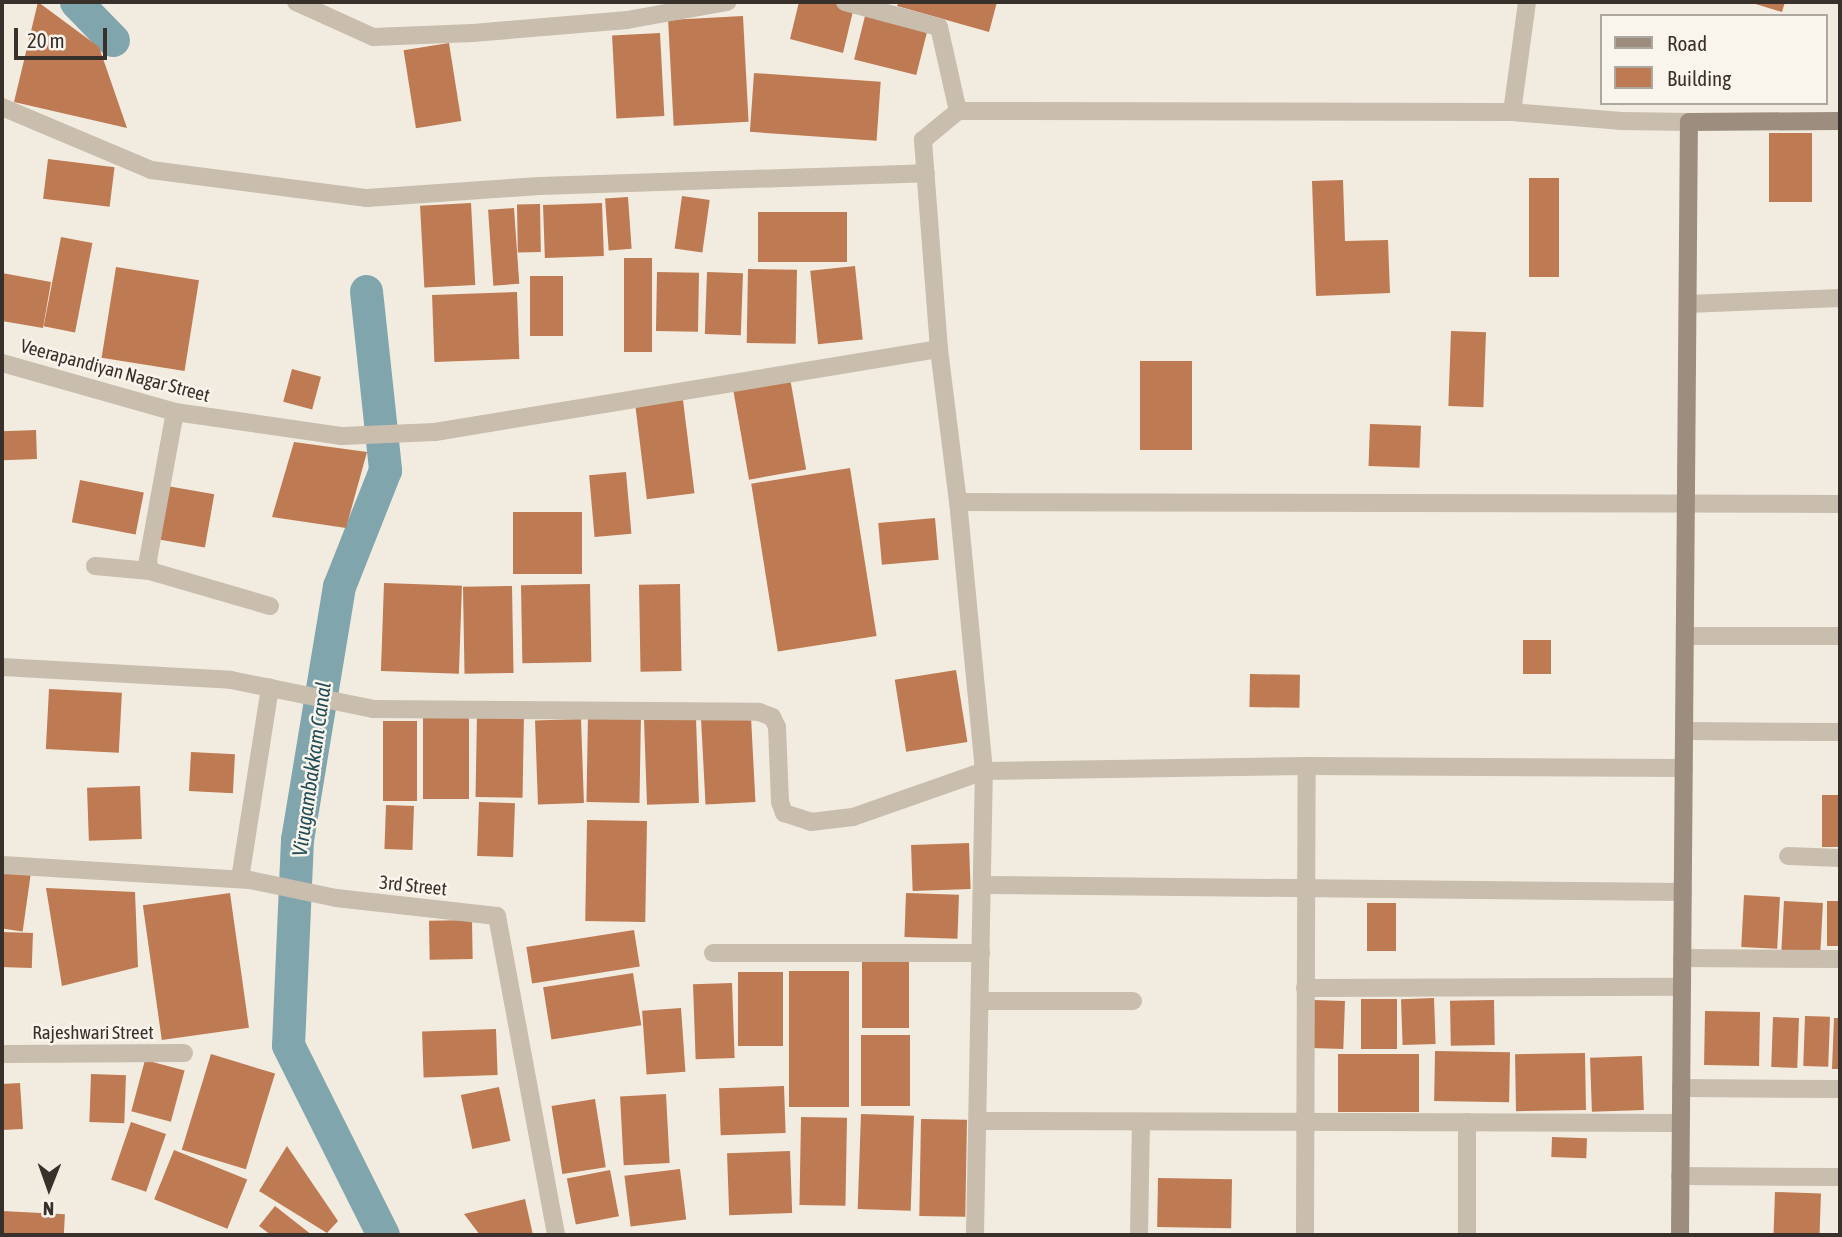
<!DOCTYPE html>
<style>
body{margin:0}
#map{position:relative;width:1842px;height:1237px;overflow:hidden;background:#f2ece0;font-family:"Asap Condensed",sans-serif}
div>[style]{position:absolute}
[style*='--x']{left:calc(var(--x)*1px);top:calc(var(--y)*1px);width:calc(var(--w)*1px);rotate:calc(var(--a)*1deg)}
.canal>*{height:33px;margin:-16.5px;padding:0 16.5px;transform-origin:16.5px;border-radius:16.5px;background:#81a5ad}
.building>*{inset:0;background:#be7a52;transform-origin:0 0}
.street>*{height:18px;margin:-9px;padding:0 9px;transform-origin:9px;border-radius:9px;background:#c9bdad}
.secondary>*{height:18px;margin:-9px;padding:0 9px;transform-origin:9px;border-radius:9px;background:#9d8d7e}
span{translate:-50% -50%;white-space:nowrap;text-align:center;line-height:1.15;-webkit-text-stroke:5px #f9f5ed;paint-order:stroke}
.street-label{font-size:19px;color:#38312b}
.water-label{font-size:21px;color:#234d57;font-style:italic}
.frame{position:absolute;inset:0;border:4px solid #38312b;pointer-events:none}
.legend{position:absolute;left:1600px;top:14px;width:228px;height:91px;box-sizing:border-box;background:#f9f5ed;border:2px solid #aca79f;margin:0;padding:9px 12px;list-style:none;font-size:21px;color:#38312b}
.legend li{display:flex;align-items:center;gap:14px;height:35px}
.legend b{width:35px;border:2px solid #aca79f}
.north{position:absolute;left:14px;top:1153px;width:70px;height:70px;-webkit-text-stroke:5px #f9f5ed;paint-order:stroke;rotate:181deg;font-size:19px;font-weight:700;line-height:28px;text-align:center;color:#38312b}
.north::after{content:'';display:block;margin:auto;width:24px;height:32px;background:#38312b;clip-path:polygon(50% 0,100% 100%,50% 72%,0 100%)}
.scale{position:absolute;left:14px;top:28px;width:93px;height:32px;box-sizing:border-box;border:4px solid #38312b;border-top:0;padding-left:9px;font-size:21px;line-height:24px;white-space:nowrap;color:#38312b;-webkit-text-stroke:5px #f9f5ed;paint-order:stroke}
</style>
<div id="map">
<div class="canal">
<div style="--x:76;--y:2;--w:53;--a:45.8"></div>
<div style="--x:366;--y:291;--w:180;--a:83.9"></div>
<div style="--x:385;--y:470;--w:125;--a:111.6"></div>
<div style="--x:339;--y:586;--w:256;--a:99.4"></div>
<div style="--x:297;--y:839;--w:206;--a:92.5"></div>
<div style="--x:288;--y:1045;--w:212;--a:63.4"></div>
</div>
<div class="building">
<div style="clip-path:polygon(38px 2px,99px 47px,127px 128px,14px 102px)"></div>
<div style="clip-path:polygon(799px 2px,835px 2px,854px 7px,843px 53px,790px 39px)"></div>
<div style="clip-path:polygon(899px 2px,997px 2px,989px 32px,897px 6px)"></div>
<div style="clip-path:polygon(1749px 2px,1785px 2px,1782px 12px)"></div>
<div style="left:866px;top:12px;width:64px;height:49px;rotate:14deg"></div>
<div style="left:743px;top:16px;width:106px;height:75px;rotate:87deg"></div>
<div style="left:660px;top:33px;width:83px;height:48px;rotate:87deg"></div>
<div style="left:449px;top:43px;width:79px;height:46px;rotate:81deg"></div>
<div style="left:754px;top:73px;width:127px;height:59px;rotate:4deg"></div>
<div style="left:1769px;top:133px;width:43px;height:69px"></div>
<div style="left:48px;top:159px;width:67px;height:40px;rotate:7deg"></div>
<div style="left:1529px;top:178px;width:30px;height:99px"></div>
<div style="clip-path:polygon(1343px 180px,1345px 241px,1388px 240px,1390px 293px,1316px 296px,1312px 181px)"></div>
<div style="left:682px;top:196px;width:28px;height:53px;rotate:8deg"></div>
<div style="left:628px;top:197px;width:52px;height:23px;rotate:86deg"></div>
<div style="left:471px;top:203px;width:82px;height:51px;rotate:87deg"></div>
<div style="left:602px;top:203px;width:53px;height:59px;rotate:88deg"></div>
<div style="left:540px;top:204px;width:48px;height:23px;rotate:89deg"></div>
<div style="left:514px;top:208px;width:76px;height:26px;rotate:86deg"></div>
<div style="left:758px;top:212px;width:89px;height:50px"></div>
<div style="left:61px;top:237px;width:32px;height:91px;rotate:11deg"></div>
<div style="left:624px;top:258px;width:28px;height:94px"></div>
<div style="left:855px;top:266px;width:74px;height:45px;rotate:84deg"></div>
<div style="left:116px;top:267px;width:84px;height:92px;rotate:9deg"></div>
<div style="left:748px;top:269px;width:49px;height:74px;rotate:1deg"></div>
<div style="left:657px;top:272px;width:42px;height:59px;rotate:1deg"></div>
<div style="left:707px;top:272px;width:36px;height:62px;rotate:2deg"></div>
<div style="clip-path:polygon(2px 273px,51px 282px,43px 328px,2px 321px)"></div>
<div style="left:563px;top:276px;width:60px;height:33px;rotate:90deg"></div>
<div style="left:517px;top:292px;width:67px;height:85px;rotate:88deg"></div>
<div style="left:1451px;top:331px;width:35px;height:75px;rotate:2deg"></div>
<div style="left:1140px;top:361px;width:52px;height:89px"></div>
<div style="left:292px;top:369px;width:30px;height:34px;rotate:15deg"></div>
<div style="left:790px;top:378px;width:93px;height:58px;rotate:80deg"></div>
<div style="left:683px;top:400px;width:94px;height:48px;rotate:83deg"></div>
<div style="left:1370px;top:424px;width:51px;height:42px;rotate:2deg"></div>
<div style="left:36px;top:430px;width:29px;height:34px;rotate:88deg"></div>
<div style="clip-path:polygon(294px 442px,367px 452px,346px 528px,272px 517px)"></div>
<div style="left:850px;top:468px;width:170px;height:100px;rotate:81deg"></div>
<div style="left:626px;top:472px;width:62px;height:37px;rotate:85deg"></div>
<div style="left:80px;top:480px;width:65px;height:43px;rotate:11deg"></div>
<div style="left:167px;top:486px;width:48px;height:54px;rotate:10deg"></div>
<div style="left:513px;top:512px;width:69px;height:62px"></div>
<div style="left:935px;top:518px;width:42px;height:57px;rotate:85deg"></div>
<div style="left:384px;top:583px;width:78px;height:88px;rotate:2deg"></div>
<div style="left:590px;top:584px;width:78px;height:69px;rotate:89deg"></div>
<div style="left:680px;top:584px;width:87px;height:41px;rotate:89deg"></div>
<div style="left:512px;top:586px;width:87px;height:49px;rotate:89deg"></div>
<div style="left:1523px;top:640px;width:28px;height:34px"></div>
<div style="left:956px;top:670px;width:73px;height:62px;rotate:81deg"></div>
<div style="left:1250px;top:674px;width:50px;height:33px;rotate:1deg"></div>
<div style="left:49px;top:689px;width:73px;height:60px;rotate:3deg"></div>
<div style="left:477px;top:713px;width:47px;height:84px;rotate:1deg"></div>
<div style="left:588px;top:714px;width:53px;height:88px;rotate:1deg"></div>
<div style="left:423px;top:717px;width:46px;height:82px"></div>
<div style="left:751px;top:717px;width:85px;height:50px;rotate:87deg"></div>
<div style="left:696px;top:718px;width:85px;height:52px;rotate:88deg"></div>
<div style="left:581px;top:719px;width:84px;height:46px;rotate:88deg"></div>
<div style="left:383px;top:721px;width:34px;height:80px"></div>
<div style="left:191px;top:752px;width:44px;height:39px;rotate:3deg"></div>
<div style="left:140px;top:786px;width:53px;height:53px;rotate:88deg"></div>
<div style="left:1822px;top:795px;width:18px;height:52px"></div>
<div style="left:479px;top:802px;width:36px;height:54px;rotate:2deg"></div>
<div style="left:386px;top:805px;width:28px;height:44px;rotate:2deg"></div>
<div style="left:587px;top:820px;width:60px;height:101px;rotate:1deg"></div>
<div style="left:969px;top:843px;width:46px;height:58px;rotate:88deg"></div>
<div style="left:2px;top:870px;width:29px;height:58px;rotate:8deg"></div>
<div style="clip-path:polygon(46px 888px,135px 892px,138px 967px,62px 986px)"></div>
<div style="left:230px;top:893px;width:136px;height:88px;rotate:82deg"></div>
<div style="left:906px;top:893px;width:53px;height:44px;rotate:2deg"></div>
<div style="left:1744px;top:895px;width:36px;height:52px;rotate:3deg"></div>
<div style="left:1784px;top:901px;width:39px;height:49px;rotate:3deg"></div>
<div style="left:1827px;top:901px;width:13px;height:45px"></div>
<div style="left:1367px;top:903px;width:29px;height:48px"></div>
<div style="left:472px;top:920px;width:39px;height:43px;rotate:89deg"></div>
<div style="left:634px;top:930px;width:37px;height:109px;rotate:81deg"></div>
<div style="left:2px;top:932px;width:31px;height:35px;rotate:2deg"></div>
<div style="left:862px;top:959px;width:47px;height:69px"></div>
<div style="left:789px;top:971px;width:60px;height:136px"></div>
<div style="left:738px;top:972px;width:45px;height:74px"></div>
<div style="left:633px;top:973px;width:53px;height:91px;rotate:81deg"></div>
<div style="left:732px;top:983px;width:75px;height:39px;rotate:88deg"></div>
<div style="left:1434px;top:998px;width:46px;height:33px;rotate:88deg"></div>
<div style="left:1361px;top:999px;width:36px;height:50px"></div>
<div style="left:1313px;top:1000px;width:32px;height:48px;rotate:2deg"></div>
<div style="left:1494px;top:1000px;width:45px;height:44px;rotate:89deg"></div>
<div style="left:681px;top:1008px;width:64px;height:39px;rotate:86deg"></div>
<div style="left:1705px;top:1011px;width:55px;height:54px;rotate:1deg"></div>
<div style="left:1805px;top:1016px;width:25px;height:50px;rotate:2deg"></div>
<div style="left:1773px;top:1017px;width:26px;height:50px;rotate:2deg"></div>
<div style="clip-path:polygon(1834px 1018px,1840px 1018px,1840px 1069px,1832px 1069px)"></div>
<div style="left:496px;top:1029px;width:46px;height:74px;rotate:88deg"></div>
<div style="left:861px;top:1035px;width:49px;height:71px"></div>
<div style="left:1435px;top:1051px;width:75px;height:50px;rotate:1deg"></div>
<div style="left:1585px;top:1053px;width:57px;height:70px;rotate:89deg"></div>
<div style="left:211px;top:1054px;width:67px;height:100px;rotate:17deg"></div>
<div style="left:1338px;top:1054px;width:81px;height:58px"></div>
<div style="left:1642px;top:1056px;width:54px;height:52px;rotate:88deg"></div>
<div style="left:145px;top:1060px;width:41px;height:53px;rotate:15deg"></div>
<div style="left:91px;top:1074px;width:35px;height:48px;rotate:2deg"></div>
<div style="clip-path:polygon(20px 1083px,23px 1129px,2px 1130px,2px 1084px)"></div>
<div style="left:784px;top:1086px;width:47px;height:65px;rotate:88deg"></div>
<div style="left:499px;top:1087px;width:55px;height:39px;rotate:78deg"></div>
<div style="left:666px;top:1094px;width:69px;height:46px;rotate:87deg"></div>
<div style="left:595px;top:1099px;width:69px;height:44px;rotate:81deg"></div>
<div style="left:861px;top:1114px;width:53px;height:95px;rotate:2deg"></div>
<div style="left:801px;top:1117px;width:46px;height:88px;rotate:1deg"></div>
<div style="left:921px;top:1119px;width:46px;height:97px;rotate:1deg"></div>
<div style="left:131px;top:1122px;width:37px;height:61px;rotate:19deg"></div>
<div style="left:1552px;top:1137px;width:35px;height:20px;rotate:2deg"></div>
<div style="clip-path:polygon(287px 1146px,338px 1221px,327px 1233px,259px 1191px)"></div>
<div style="left:174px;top:1150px;width:79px;height:53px;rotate:22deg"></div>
<div style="left:790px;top:1151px;width:62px;height:63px;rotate:88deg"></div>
<div style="left:680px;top:1169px;width:51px;height:56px;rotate:83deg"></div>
<div style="left:610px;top:1170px;width:47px;height:44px;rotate:79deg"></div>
<div style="left:1158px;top:1178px;width:74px;height:49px;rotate:1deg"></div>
<div style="left:1775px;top:1192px;width:46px;height:43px;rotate:2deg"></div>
<div style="clip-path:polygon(525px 1199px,533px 1235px,480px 1235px,464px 1214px)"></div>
<div style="clip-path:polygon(275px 1206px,312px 1235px,271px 1235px,259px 1226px)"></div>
<div style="left:2px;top:1211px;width:63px;height:24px;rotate:3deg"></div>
</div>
<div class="street">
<div style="--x:296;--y:2;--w:85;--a:24.4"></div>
<div style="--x:373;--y:37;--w:100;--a:-2.3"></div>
<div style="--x:473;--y:33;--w:155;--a:-4.8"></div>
<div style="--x:627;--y:20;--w:102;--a:-10.2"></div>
<div style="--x:845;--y:2;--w:97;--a:14.9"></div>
<div style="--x:939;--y:27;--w:86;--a:77.3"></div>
<div style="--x:2;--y:107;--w:162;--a:22.9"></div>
<div style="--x:151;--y:170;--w:218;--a:7.4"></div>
<div style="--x:367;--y:198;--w:173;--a:-4"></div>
<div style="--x:540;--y:186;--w:386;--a:-1.9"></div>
<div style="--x:1512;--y:112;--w:111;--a:-82.2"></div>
<div style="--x:1688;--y:304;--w:152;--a:-2.3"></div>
<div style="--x:2;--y:363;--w:180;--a:15.8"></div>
<div style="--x:175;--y:412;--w:169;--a:8.2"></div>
<div style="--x:342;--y:436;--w:93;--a:-2.5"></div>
<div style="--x:435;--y:432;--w:511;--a:-9.35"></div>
<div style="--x:958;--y:502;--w:882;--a:0.13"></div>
<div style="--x:95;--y:566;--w:55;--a:5.2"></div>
<div style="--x:150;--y:571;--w:125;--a:16.3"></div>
<div style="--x:150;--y:571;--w:11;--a:-100"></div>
<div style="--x:148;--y:560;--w:150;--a:-79.7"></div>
<div style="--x:1685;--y:636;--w:155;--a:0"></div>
<div style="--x:2;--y:667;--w:229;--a:3.2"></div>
<div style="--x:231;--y:680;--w:145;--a:11.5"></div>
<div style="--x:373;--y:709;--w:386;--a:0.4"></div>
<div style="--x:759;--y:712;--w:14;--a:21"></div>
<div style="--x:772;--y:717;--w:11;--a:63"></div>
<div style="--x:777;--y:727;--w:75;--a:87.7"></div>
<div style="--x:780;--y:802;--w:12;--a:70"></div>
<div style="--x:784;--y:813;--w:28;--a:18"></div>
<div style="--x:811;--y:822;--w:42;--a:-6.8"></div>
<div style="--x:853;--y:817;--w:139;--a:-19.3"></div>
<div style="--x:984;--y:771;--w:323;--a:-0.9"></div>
<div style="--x:1307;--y:766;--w:377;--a:0.3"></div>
<div style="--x:1684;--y:731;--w:156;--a:0.4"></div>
<div style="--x:1788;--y:856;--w:52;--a:2.2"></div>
<div style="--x:2;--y:865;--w:248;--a:3.5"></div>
<div style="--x:250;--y:880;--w:88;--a:11.8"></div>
<div style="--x:336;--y:898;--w:162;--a:6.4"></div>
<div style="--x:497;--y:916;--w:324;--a:79.5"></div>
<div style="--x:240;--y:879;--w:194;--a:-81.1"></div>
<div style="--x:982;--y:885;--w:701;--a:0.57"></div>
<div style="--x:713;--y:953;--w:268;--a:0"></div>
<div style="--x:1682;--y:958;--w:158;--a:0.4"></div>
<div style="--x:1305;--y:988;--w:377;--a:-0.2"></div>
<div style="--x:980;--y:1001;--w:153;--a:0"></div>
<div style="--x:2;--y:1054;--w:182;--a:-0.3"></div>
<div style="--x:1681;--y:1088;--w:159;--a:0.4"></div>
<div style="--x:978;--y:1121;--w:703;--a:0.16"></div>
<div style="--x:1680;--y:1176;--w:160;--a:0.4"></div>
<div style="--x:975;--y:1235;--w:464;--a:-88.9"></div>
<div style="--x:984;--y:771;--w:270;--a:-95.5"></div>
<div style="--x:958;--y:502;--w:154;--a:-97.1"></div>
<div style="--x:939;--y:349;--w:210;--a:-94.4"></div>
<div style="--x:923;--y:140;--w:45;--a:-39.6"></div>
<div style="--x:958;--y:111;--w:554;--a:0.1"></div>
<div style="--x:1512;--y:112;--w:110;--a:4.7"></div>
<div style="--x:1622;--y:121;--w:67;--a:0.9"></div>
<div style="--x:1139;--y:1235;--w:113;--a:-89"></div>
<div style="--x:1305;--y:1235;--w:469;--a:-89.8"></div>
<div style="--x:1467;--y:1235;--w:113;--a:-90"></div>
</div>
<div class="secondary">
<div style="--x:1680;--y:1235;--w:1113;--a:-89.54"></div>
<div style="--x:1689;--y:122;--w:151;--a:-0.4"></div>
</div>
<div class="street-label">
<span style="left:115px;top:371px;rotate:15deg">Veerapandiyan Nagar Street</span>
<span style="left:413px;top:886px;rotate:6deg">3rd Street</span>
<span style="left:93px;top:1033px">Rajeshwari Street</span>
</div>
<div class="water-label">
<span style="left:311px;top:769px;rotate:-82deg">Virugambakkam Canal</span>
</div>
<div class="frame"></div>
<ul class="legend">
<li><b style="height:9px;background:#9d8d7e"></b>Road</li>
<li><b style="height:19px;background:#be7a52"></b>Building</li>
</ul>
<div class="north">N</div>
<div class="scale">20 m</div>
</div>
